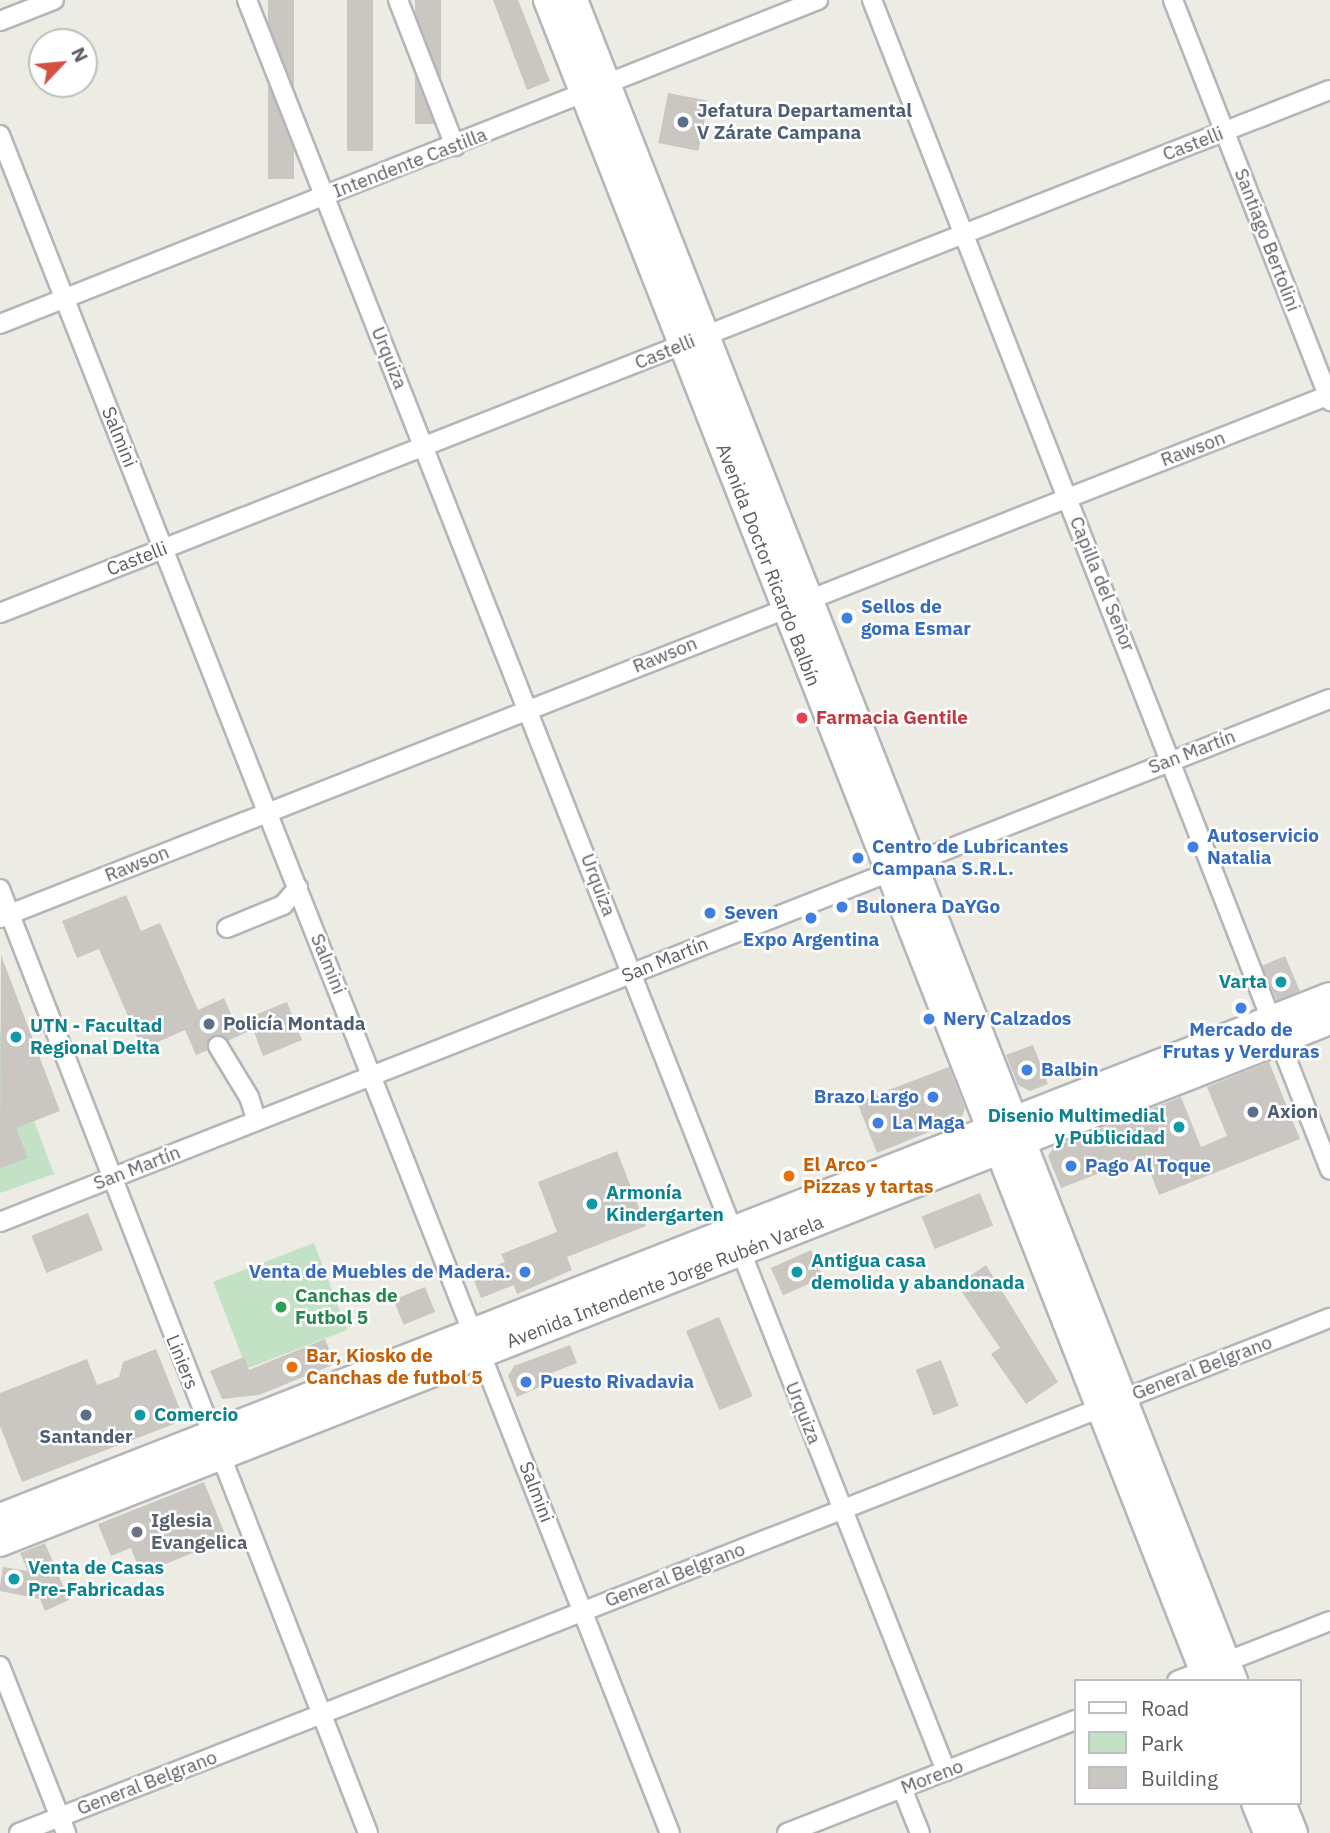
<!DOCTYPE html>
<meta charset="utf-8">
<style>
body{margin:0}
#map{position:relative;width:1330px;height:1833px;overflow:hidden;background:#ecebe4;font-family:"IBM Plex Sans",sans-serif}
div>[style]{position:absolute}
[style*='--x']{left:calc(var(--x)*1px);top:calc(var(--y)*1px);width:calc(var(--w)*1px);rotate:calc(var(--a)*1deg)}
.green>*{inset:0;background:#c3e1c4;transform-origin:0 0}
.building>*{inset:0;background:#cac7c2;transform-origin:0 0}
.roads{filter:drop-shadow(2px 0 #b4b5b9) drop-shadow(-2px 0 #b4b5b9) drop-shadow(0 2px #b4b5b9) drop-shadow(0 -2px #b4b5b9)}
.minor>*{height:18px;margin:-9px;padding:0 9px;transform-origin:9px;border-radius:9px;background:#fff}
.secondary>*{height:26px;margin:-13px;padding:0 13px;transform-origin:13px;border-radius:13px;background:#fff}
.dots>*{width:19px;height:19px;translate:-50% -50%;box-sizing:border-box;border:4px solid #fff;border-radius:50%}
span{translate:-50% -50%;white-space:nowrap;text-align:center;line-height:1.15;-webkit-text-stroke:5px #fff;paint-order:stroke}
.service-label{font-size:19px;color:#4e5e75;font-weight:700}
.left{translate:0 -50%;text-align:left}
.street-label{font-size:19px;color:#5c5e62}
.shop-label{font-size:19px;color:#366cbe;font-weight:700}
.right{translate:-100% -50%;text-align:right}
.health-label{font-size:19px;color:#be3a42;font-weight:700}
.culture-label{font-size:19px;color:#0d838f;font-weight:700}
.food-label{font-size:19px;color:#c56008;font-weight:700}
.leisure-label{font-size:19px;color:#27864d;font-weight:700}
.worship-label{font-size:19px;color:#5b616d;font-weight:700}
.legend{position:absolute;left:1074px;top:1679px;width:228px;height:126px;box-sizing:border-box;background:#fff;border:2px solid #bebfc0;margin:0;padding:9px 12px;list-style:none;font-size:21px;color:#5c5e62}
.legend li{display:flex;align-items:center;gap:14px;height:35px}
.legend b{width:35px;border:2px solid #bebfc0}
.north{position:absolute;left:28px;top:28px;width:70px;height:70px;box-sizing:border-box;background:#fff;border:2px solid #bebfc0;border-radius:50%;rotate:64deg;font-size:19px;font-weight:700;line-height:28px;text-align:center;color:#5c5e62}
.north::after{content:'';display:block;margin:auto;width:24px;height:32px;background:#d45142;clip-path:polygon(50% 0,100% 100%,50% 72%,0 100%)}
</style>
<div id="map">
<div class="green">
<div style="clip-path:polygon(0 1030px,54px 1174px,0 1193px)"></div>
<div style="left:314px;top:1243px;width:93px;height:108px;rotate:69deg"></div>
</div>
<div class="building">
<div style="left:268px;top:0;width:26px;height:179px"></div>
<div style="left:347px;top:0;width:26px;height:151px"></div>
<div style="left:415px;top:0;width:26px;height:124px"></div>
<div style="clip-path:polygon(493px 0,518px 0,550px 81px,527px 90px)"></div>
<div style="left:668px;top:93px;width:41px;height:51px;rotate:11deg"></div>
<div style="clip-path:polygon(126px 895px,141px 931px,160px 923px,198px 1010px,224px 998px,235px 1023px,287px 1002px,302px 1040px,263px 1056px,253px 1029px,228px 1041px,213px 1036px,208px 1050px,196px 1055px,185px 1030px,142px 1049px,99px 949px,77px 958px,62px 921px)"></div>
<div style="clip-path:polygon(1px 955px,60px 1111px,16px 1128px,28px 1158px,0 1168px)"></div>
<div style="left:1285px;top:956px;width:38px;height:25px;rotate:67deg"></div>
<div style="clip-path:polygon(1033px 1045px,1048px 1084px,1030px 1091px,1018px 1085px,1006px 1055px)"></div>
<div style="clip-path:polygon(1269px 1062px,1300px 1139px,1159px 1195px,1144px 1156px,1061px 1188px,1048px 1156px,1054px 1147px,1181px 1097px,1201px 1147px,1227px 1136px,1207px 1087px)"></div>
<div style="clip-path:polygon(949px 1067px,965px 1108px,961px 1119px,877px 1153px,857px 1102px)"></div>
<div style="clip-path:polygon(617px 1151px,646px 1226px,567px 1257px,572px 1270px,517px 1294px,514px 1285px,481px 1298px,472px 1275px,505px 1262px,501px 1254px,557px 1232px,538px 1182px)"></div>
<div style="left:980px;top:1193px;width:35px;height:63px;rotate:68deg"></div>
<div style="left:88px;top:1213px;width:40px;height:61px;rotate:68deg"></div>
<div style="left:811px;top:1250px;width:30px;height:44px;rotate:66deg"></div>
<div style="clip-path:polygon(986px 1265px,1058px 1382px,1026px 1404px,991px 1354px,1000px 1348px,957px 1285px)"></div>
<div style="left:425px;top:1287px;width:27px;height:34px;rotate:68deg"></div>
<div style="left:719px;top:1317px;width:86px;height:36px;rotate:67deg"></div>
<div style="clip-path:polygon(325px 1339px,335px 1364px,259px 1395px,222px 1399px,210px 1371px,244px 1357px,249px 1370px)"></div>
<div style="clip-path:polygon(570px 1345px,577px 1363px,539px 1378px,542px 1386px,517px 1397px,508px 1376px,514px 1366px)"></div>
<div style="clip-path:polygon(156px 1349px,181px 1412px,174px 1424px,22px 1482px,0 1426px,0 1393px,87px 1359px,97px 1385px,119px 1377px,123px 1362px)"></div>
<div style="left:941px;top:1360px;width:49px;height:27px;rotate:69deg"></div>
<div style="clip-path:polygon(204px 1482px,227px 1539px,141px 1574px,131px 1548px,111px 1556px,98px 1524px)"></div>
<div style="clip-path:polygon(45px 1543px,69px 1600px,45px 1611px,40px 1599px,0 1591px,0 1586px,3px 1567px,28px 1571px,20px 1553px)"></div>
</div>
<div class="roads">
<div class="minor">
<div style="--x:247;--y:0;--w:1904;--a:68.46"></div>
<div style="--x:398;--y:0;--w:157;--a:68.7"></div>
<div style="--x:872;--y:0;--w:1256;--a:68.62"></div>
<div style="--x:1173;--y:0;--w:431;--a:68.6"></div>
<div style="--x:0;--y:21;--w:58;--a:-21.3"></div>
<div style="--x:0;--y:135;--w:1825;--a:68.47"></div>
<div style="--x:0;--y:324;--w:880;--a:-21.61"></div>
<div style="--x:0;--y:613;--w:1429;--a:-21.47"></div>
<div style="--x:0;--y:889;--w:1013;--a:68.7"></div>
<div style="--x:0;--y:918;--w:1429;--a:-21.47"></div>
<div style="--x:227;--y:928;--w:61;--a:-22.3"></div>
<div style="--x:283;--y:905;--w:23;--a:-49"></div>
<div style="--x:218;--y:1046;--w:60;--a:58.7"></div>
<div style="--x:249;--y:1097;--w:25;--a:72"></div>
<div style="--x:0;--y:1222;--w:1429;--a:-21.47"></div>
<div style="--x:0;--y:1666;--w:180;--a:68.4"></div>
<div style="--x:1177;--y:1681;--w:164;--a:-21.4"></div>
<div style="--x:902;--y:1788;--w:48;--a:68.2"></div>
<div style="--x:19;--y:1833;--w:1409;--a:-21.45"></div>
<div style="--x:787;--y:1833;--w:310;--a:-21.4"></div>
</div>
<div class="secondary">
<div style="--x:547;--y:0;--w:1806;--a:68.56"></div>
<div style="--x:574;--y:0;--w:1806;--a:68.56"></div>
<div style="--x:0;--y:1517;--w:1428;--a:-21.39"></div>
<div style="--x:0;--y:1543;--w:1429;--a:-21.43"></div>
<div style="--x:1255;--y:1803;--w:32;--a:68"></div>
<div style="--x:1282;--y:1803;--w:32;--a:68"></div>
</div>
</div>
<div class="dots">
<div style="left:683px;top:122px;background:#5c6f8a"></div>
<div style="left:847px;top:618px;background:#3f7fe0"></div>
<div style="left:802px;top:718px;background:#e0444e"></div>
<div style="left:1193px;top:847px;background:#3f7fe0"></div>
<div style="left:858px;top:858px;background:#3f7fe0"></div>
<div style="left:842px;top:907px;background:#3f7fe0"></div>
<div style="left:710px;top:913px;background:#3f7fe0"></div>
<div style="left:811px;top:918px;background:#3f7fe0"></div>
<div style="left:1281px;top:982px;background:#0f9aa8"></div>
<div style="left:1241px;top:1008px;background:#3f7fe0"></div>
<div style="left:929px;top:1019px;background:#3f7fe0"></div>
<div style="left:209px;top:1024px;background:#5c6f8a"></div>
<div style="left:16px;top:1037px;background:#0f9aa8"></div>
<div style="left:1027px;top:1070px;background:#3f7fe0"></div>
<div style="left:933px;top:1097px;background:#3f7fe0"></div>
<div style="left:1253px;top:1112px;background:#5c6f8a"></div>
<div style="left:878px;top:1123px;background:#3f7fe0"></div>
<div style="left:1179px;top:1127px;background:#0f9aa8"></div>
<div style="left:1071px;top:1166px;background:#3f7fe0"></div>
<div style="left:789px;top:1176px;background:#e8710a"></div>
<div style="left:592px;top:1204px;background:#0f9aa8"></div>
<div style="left:525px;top:1272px;background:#3f7fe0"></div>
<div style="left:797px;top:1272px;background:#0f9aa8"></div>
<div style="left:281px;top:1307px;background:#2e9e5b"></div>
<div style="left:292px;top:1367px;background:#e8710a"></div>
<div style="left:526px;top:1382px;background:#3f7fe0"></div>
<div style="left:86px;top:1415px;background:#5c6f8a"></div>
<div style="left:140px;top:1415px;background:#0f9aa8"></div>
<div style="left:137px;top:1532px;background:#6b7280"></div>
<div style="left:14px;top:1579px;background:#0f9aa8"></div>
</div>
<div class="service-label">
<span class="left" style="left:697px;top:122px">Jefatura Departamental<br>V Zárate Campana</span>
<span class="left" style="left:223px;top:1024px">Policía Montada</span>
<span class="left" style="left:1267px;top:1112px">Axion</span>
<span style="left:86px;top:1437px">Santander</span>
</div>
<div class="street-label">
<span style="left:1193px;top:144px;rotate:-21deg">Castelli</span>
<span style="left:410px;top:163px;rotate:-21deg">Intendente Castilla</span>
<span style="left:1267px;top:240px;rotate:69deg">Santiago Bertolini</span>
<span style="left:665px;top:352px;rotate:-22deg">Castelli</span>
<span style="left:389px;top:358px;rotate:68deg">Urquiza</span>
<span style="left:119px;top:437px;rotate:68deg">Salmini</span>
<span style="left:1193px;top:449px;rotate:-21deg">Rawson</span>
<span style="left:137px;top:559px;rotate:-21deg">Castelli</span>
<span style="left:768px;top:565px;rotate:69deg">Avenida Doctor Ricardo Balbín</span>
<span style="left:1102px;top:584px;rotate:68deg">Capilla del Señor</span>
<span style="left:665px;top:655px;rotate:-22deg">Rawson</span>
<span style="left:1192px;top:752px;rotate:-21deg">San Martín</span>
<span style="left:137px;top:864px;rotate:-22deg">Rawson</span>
<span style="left:598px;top:885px;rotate:69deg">Urquiza</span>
<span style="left:665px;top:960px;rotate:-22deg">San Martín</span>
<span style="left:328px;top:964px;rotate:68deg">Salmini</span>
<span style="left:137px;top:1168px;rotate:-21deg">San Martín</span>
<span style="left:665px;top:1282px;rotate:-21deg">Avenida Intendente Jorge Rubén Varela</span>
<span style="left:182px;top:1362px;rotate:68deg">Liniers</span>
<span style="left:1202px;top:1368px;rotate:-21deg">General Belgrano</span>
<span style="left:803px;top:1413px;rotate:68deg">Urquiza</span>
<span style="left:536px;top:1492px;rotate:69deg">Salmini</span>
<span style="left:675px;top:1575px;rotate:-21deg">General Belgrano</span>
<span style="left:932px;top:1777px;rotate:-21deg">Moreno</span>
<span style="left:147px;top:1783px;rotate:-21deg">General Belgrano</span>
</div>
<div class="shop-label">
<span class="left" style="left:861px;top:618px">Sellos de<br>goma Esmar</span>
<span class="left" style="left:1207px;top:847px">Autoservicio<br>Natalia</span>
<span class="left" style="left:872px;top:858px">Centro de Lubricantes<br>Campana S.R.L.</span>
<span class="left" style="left:856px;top:907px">Bulonera DaYGo</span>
<span class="left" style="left:724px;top:913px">Seven</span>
<span style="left:811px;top:940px">Expo Argentina</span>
<span class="left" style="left:943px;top:1019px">Nery Calzados</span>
<span style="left:1241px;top:1041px">Mercado de<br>Frutas y Verduras</span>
<span class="left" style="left:1041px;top:1070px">Balbin</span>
<span class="right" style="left:919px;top:1097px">Brazo Largo</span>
<span class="left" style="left:892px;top:1123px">La Maga</span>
<span class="left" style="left:1085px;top:1166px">Pago Al Toque</span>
<span class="right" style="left:511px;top:1272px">Venta de Muebles de Madera.</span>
<span class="left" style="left:540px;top:1382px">Puesto Rivadavia</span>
</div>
<div class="health-label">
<span class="left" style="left:816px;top:718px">Farmacia Gentile</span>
</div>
<div class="culture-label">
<span class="right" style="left:1267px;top:982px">Varta</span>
<span class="left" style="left:30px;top:1037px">UTN - Facultad<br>Regional Delta</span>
<span class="right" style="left:1165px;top:1127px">Disenio Multimedial<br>y Publicidad</span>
<span class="left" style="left:606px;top:1204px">Armonía<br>Kindergarten</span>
<span class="left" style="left:811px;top:1272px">Antigua casa<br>demolida y abandonada</span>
<span class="left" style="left:154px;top:1415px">Comercio</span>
<span class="left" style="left:28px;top:1579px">Venta de Casas<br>Pre-Fabricadas</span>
</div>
<div class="food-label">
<span class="left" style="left:803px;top:1176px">El Arco -<br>Pizzas y tartas</span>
<span class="left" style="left:306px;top:1367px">Bar, Kiosko de<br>Canchas de futbol 5</span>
</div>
<div class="leisure-label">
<span class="left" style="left:295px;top:1307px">Canchas de<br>Futbol 5</span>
</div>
<div class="worship-label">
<span class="left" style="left:151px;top:1532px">Iglesia<br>Evangelica</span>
</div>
<ul class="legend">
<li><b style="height:9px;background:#fff"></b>Road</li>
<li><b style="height:19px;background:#c3e1c4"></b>Park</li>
<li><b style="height:19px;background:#cac7c2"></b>Building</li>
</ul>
<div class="north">N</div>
</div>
